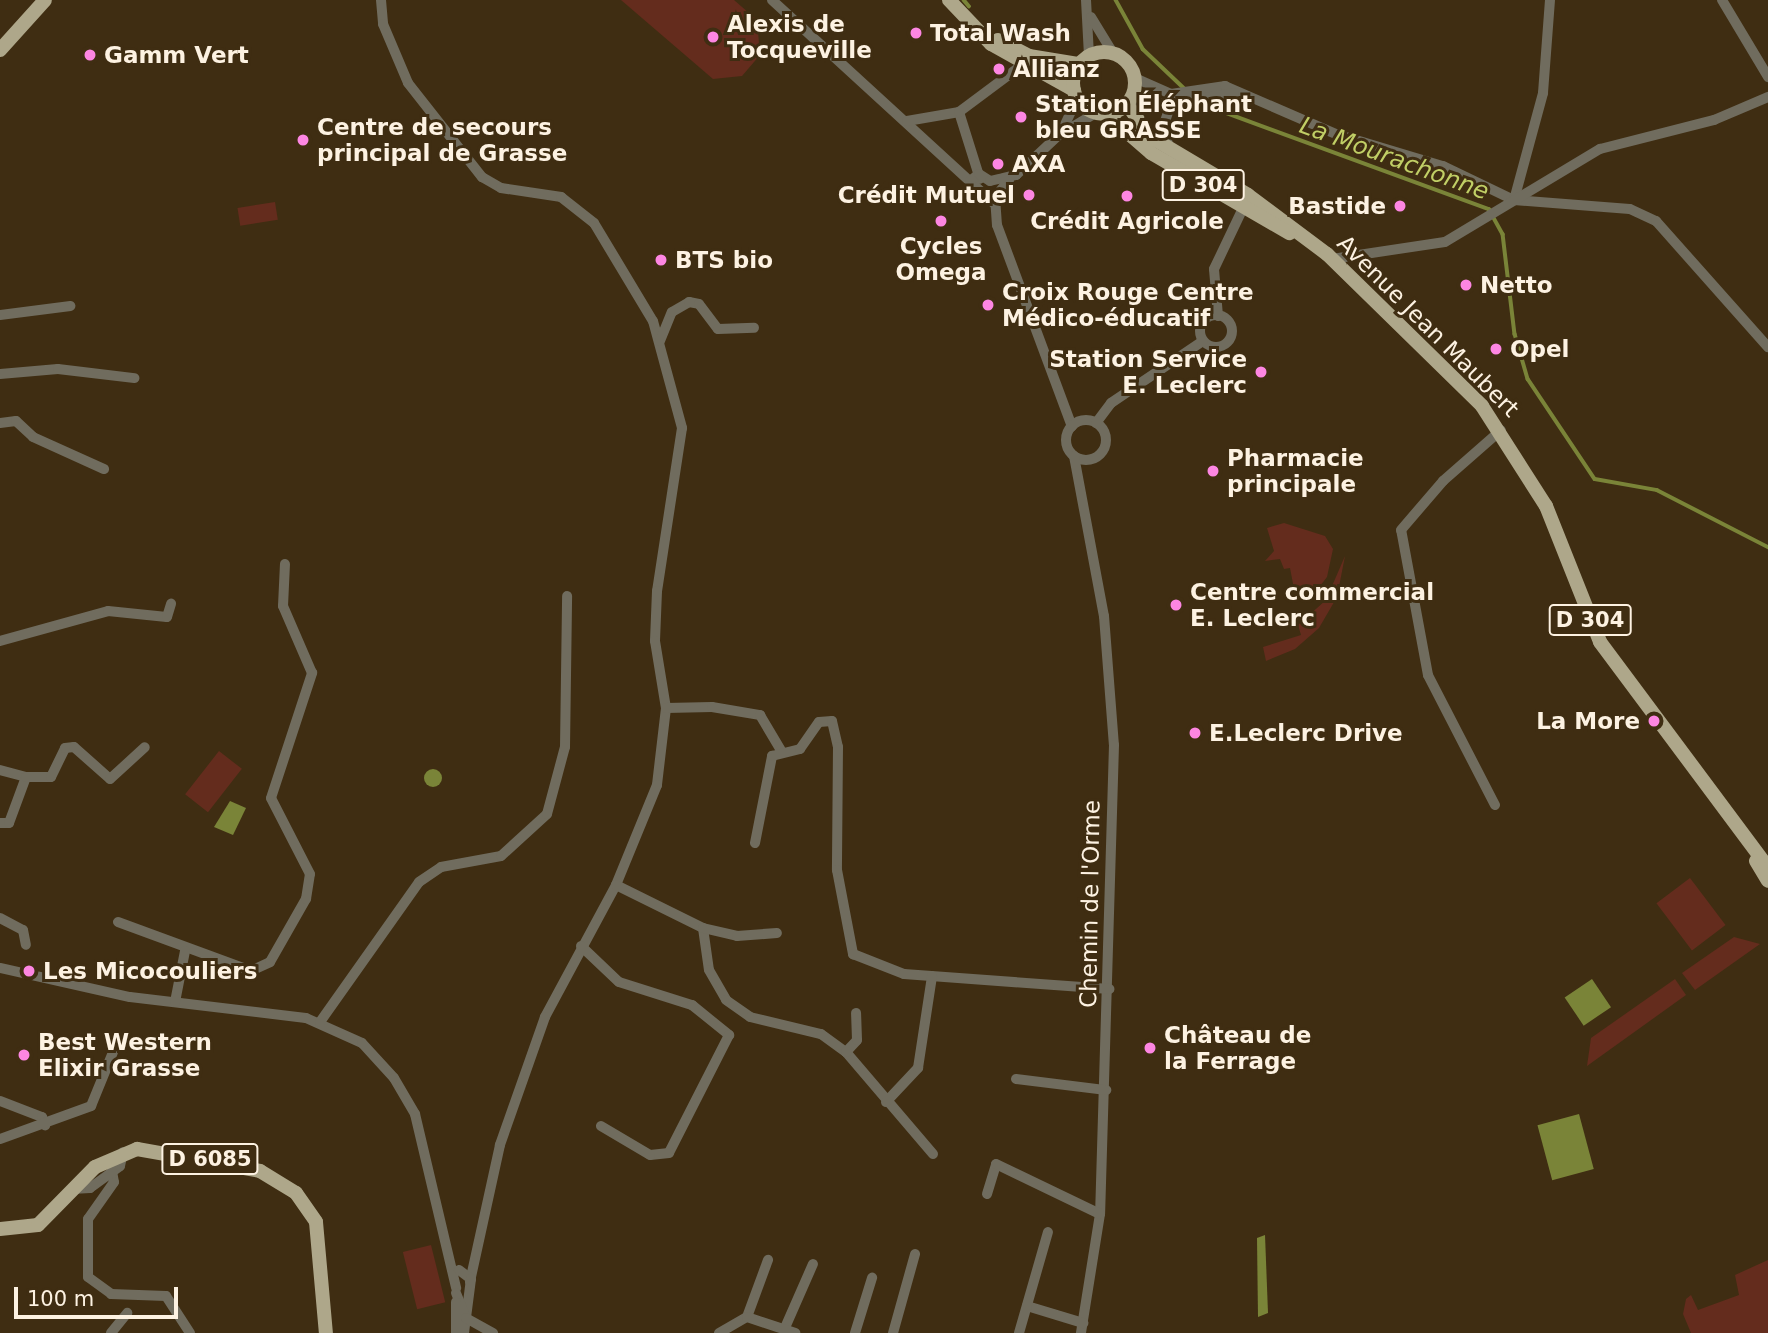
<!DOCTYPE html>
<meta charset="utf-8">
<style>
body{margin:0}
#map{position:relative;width:1768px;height:1333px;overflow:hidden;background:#3f2d12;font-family:"DejaVu Sans",sans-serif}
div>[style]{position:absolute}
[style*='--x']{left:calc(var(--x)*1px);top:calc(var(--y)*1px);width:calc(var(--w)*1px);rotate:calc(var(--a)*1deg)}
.green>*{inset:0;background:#642c1d;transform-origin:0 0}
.water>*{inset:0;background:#7a8438;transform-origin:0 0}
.round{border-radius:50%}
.stream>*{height:3.5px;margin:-1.75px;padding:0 1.75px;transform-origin:1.75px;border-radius:1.75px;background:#7a8438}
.minor>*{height:10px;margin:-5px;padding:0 5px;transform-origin:5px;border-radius:5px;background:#706c5e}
.minor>.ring{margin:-5px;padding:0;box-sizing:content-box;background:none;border:10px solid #706c5e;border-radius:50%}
.major>*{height:14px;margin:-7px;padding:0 7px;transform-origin:7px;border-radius:7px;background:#aea78a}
.major>.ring{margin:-7px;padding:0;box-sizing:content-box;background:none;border:14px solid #aea78a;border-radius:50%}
.dots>*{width:19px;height:19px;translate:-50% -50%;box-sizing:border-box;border:4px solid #3f2d12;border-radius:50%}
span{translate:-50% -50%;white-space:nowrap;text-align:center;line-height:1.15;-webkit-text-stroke:6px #3f2d12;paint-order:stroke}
.shield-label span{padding:2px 5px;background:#3f2d12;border:2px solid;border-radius:5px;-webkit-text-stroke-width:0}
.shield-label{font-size:21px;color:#fdf2e2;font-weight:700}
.poi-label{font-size:23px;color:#fdf2e2;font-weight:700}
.left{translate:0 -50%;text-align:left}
.right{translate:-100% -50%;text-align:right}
.street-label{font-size:23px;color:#fdf2e2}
.water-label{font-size:24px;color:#c1cf66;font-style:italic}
.scale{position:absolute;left:14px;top:1287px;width:164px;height:32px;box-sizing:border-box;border:4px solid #fdf2e2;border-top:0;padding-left:9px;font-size:21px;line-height:24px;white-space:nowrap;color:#fdf2e2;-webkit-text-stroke:5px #3f2d12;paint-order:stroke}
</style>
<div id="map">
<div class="green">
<div style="clip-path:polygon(621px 0,734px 0,757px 20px,760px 55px,742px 76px,713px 79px)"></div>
<div style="left:275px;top:202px;width:18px;height:38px;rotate:81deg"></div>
<div style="clip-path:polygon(1284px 523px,1325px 536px,1333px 549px,1327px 577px,1313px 595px,1295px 594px,1290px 568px,1284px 569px,1280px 559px,1265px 561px,1274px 551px,1267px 528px)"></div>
<div style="clip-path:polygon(1345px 556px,1337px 597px,1319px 628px,1295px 649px,1266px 661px,1263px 647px,1301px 635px,1298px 625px,1326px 600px)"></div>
<div style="left:219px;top:751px;width:29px;height:55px;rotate:38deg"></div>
<div style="left:1690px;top:878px;width:59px;height:42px;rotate:53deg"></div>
<div style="clip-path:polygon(1734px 937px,1760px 944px,1695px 990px,1682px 973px)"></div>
<div style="clip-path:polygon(1675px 979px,1686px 995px,1587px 1066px,1591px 1038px)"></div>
<div style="left:431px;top:1245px;width:59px;height:29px;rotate:76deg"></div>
<div style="clip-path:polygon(1768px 1260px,1768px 1333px,1691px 1333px,1683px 1314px,1686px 1299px,1691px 1295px,1698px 1310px,1739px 1295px,1735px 1275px)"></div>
</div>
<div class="water">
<div class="round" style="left:424px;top:769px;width:18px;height:18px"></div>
<div style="clip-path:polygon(230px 801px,246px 808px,233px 835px,214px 827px)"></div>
<div style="left:1592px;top:979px;width:34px;height:33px;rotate:56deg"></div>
<div style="left:1579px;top:1114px;width:57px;height:43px;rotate:75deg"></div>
<div style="clip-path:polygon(1265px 1235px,1268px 1313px,1258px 1317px,1257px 1238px)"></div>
</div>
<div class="stream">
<div style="--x:964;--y:0;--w:8;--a:50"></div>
<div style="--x:1116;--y:0;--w:56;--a:61.1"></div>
<div style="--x:1143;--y:49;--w:59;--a:43.6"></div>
<div style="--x:1199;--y:103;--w:309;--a:20.1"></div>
<div style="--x:1489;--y:209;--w:29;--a:61"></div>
<div style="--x:1503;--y:234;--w:101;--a:83.2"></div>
<div style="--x:1515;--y:334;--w:47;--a:73.9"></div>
<div style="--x:1528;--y:379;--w:120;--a:56.2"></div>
<div style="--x:1595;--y:479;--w:63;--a:10.1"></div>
<div style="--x:1657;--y:490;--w:125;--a:27.2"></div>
</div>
<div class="minor">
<div style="--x:381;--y:0;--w:24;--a:85"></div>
<div style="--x:383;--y:24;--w:64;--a:67"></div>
<div style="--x:408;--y:83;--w:120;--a:51.8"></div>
<div style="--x:482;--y:177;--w:22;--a:30"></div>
<div style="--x:501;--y:188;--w:61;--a:8.5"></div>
<div style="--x:561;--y:197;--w:42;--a:38.2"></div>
<div style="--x:594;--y:223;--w:114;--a:59"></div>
<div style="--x:653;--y:321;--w:111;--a:74.8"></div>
<div style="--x:682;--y:428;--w:165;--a:98.7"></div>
<div style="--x:657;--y:591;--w:50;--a:92.3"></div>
<div style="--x:655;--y:641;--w:68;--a:80.7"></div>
<div style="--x:666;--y:708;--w:78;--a:96.7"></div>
<div style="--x:657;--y:785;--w:108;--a:112.3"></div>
<div style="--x:616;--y:885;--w:150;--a:118.3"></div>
<div style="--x:545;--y:1017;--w:136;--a:109.4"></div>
<div style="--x:500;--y:1145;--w:140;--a:102.4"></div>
<div style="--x:772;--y:0;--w:302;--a:42.5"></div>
<div style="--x:1086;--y:0;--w:55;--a:86.9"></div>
<div style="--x:1722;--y:0;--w:90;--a:59.1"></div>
<div style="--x:1091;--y:17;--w:42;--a:58.6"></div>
<div style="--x:1135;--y:78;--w:39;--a:24"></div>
<div style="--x:1171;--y:94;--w:55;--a:-8.4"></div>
<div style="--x:1225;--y:86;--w:121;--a:23.4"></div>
<div style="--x:1336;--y:134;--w:112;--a:16.7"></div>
<div style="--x:1443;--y:166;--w:79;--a:25.6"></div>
<div style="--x:1514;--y:200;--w:116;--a:4.4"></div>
<div style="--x:1630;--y:209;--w:29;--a:25"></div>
<div style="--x:1656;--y:221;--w:169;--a:48.4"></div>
<div style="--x:1130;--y:101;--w:41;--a:4.2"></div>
<div style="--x:1171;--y:104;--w:64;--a:-9.9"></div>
<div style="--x:959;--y:112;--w:70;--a:72.6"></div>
<div style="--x:907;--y:121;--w:53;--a:-9.8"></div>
<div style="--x:959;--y:112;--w:79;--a:-36.7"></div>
<div style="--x:1064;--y:132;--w:37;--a:-31"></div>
<div style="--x:1169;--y:147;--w:21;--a:-107"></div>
<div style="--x:1163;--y:127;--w:24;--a:-71"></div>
<div style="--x:1009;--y:180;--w:22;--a:129"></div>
<div style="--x:995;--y:197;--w:28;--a:86"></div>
<div style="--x:997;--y:225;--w:215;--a:69.6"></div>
<div style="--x:970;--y:181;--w:11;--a:-38"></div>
<div style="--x:979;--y:174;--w:13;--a:32"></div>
<div style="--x:990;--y:181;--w:27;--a:-13"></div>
<div style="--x:1016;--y:175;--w:62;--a:-43"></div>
<div style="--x:1061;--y:133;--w:38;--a:-65"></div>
<div style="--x:1514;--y:200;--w:111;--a:-74.8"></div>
<div style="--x:1543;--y:93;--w:93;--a:-85.7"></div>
<div style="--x:1332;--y:259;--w:114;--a:-8.6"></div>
<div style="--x:1445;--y:242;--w:181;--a:-31"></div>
<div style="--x:1600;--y:149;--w:118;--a:-14.3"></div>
<div style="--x:1714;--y:120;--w:59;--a:-23.1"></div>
<div style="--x:0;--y:315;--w:71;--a:-7.3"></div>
<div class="ring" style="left:1200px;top:315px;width:22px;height:22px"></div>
<div style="--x:1218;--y:316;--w:47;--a:-94.9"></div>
<div style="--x:1214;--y:269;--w:74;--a:-64.5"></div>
<div style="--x:660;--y:341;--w:31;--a:-68"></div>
<div style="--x:672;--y:312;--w:20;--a:-30"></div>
<div style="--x:689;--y:302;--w:10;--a:11"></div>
<div style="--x:699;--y:304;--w:31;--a:53"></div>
<div style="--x:718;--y:329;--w:36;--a:-2"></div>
<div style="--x:0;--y:374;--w:58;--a:-4.9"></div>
<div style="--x:58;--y:369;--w:77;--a:6.8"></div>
<div class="ring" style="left:1066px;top:420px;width:30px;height:30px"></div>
<div style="--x:0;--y:423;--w:16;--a:-7"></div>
<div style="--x:16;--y:421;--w:23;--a:43"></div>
<div style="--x:33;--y:437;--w:78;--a:24.3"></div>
<div style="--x:1096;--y:423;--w:25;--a:-53"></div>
<div style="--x:1111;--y:403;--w:111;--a:-34"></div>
<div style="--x:1074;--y:456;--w:163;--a:79.4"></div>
<div style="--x:1104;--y:616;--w:129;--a:85.6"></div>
<div style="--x:1114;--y:745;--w:469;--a:91.7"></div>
<div style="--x:1100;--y:1214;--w:121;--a:99.1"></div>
<div style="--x:0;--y:641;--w:112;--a:-15.5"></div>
<div style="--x:108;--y:611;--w:59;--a:5.8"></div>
<div style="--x:167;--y:617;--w:14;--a:-73"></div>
<div style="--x:666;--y:708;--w:46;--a:-1.2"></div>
<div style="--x:712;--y:707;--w:49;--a:9.5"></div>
<div style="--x:760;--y:715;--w:43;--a:59.3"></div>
<div style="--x:0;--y:770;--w:27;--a:15"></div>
<div style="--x:1495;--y:805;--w:146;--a:-117.3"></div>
<div style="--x:1428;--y:675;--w:147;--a:-100.5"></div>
<div style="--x:1401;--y:530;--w:65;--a:-49.4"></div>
<div style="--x:1443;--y:481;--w:77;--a:-41.3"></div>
<div style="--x:0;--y:823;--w:9;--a:0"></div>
<div style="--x:9;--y:823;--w:49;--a:-69.7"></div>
<div style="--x:26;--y:777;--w:25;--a:0"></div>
<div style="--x:51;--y:777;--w:32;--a:-64"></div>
<div style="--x:65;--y:748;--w:9;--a:-6"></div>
<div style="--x:74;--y:747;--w:48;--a:41.6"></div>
<div style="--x:110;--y:779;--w:47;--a:-42.4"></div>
<div style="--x:755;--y:843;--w:89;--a:-78.9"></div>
<div style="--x:772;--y:756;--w:29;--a:-14"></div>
<div style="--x:800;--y:749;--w:33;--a:-55"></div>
<div style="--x:819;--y:722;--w:13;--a:-4"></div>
<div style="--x:832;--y:721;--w:27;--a:77"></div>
<div style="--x:838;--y:747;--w:123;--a:90.5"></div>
<div style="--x:837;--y:870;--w:86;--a:79.2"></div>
<div style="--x:853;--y:954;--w:55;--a:21.4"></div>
<div style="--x:904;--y:974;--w:206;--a:4.2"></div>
<div style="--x:616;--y:885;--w:97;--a:26.3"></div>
<div style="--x:703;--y:928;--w:42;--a:81.9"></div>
<div style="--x:709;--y:970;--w:34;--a:60"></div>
<div style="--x:726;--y:1000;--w:29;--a:35"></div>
<div style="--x:750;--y:1017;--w:73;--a:13.5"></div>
<div style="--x:821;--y:1034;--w:31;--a:36"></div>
<div style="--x:846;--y:1052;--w:134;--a:49.5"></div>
<div style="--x:0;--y:918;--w:26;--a:28"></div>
<div style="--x:23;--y:930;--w:15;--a:79"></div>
<div style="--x:118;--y:922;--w:142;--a:20.2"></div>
<div style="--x:251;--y:971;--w:21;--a:-25"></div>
<div style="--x:270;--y:962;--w:73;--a:-60.3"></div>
<div style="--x:306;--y:899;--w:25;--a:-81"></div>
<div style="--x:310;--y:874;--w:85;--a:-117.2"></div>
<div style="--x:271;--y:798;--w:132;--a:-71.8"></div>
<div style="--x:312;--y:673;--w:73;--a:-113.4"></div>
<div style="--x:283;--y:606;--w:42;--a:-87.3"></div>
<div style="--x:703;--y:928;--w:35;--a:13"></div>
<div style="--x:737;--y:936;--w:40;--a:-4.3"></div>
<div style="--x:581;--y:946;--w:52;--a:43.5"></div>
<div style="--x:619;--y:982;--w:77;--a:17.5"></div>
<div style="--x:692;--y:1005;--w:48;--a:39"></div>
<div style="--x:729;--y:1035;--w:132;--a:117"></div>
<div style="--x:669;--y:1153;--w:19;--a:174"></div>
<div style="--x:650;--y:1155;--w:57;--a:-149.4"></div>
<div style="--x:0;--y:968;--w:133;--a:12.6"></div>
<div style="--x:130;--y:997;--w:177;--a:6.8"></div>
<div style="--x:306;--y:1018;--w:61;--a:24.1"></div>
<div style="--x:362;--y:1043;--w:47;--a:47.6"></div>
<div style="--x:394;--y:1078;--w:42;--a:59.7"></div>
<div style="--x:415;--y:1114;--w:179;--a:76.7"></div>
<div style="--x:175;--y:1002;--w:52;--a:-78.9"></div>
<div style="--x:320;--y:1022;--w:171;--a:-54.7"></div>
<div style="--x:419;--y:882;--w:27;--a:-34"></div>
<div style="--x:441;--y:867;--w:61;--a:-10.4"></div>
<div style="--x:501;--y:856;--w:62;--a:-42.4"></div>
<div style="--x:547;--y:814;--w:69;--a:-75"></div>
<div style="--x:565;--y:747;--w:151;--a:-89.2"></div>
<div style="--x:846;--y:1052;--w:16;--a:-47"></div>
<div style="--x:857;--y:1040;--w:27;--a:-92"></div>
<div style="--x:1016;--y:1079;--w:91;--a:7"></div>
<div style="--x:0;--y:1101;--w:45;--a:20.9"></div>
<div style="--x:42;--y:1117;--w:9;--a:69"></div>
<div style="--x:886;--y:1102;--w:47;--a:-46.7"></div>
<div style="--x:918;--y:1068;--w:93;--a:-81.3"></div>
<div style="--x:0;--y:1139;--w:97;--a:-19.9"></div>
<div style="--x:91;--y:1106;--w:58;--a:-67.8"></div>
<div style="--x:112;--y:1171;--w:11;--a:80"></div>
<div style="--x:114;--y:1182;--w:45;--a:125.1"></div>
<div style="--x:88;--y:1219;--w:58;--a:90"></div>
<div style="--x:88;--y:1277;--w:29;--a:36"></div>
<div style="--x:111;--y:1294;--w:55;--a:2.1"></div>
<div style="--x:166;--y:1296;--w:44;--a:57"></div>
<div style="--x:72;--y:1189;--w:18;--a:-3"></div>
<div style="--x:90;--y:1188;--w:37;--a:-36"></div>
<div style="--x:120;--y:1166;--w:14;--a:-78"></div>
<div style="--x:987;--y:1194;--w:31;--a:-73"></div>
<div style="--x:996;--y:1164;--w:115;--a:25.7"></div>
<div style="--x:459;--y:1270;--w:15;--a:37"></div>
<div style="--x:471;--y:1279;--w:54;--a:97.4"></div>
<div style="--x:456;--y:1293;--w:27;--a:68"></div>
<div style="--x:466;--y:1318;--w:31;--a:29"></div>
<div style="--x:1027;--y:1306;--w:59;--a:16.9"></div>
<div style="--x:747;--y:1317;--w:61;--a:-69.8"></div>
<div style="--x:784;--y:1330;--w:72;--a:-66.3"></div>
<div style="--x:111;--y:1333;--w:26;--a:-51"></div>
<div style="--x:456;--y:1333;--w:31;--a:-90"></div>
<div style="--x:719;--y:1333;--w:32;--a:-30"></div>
<div style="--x:747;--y:1317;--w:51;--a:18.4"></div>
<div style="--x:855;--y:1333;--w:58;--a:-72.8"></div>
<div style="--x:893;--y:1333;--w:82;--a:-74.4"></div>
<div style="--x:1019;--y:1333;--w:105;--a:-74"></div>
</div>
<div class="major">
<div style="--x:949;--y:0;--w:61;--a:46.3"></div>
<div style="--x:991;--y:44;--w:95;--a:29"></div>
<div style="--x:998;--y:40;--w:35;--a:27"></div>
<div style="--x:1029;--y:56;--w:51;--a:9.1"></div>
<div style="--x:0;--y:50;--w:67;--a:-48"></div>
<div class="ring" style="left:1073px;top:52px;width:48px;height:48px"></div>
<div style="--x:1127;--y:104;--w:39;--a:55"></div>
<div style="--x:1149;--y:136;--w:115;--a:30.8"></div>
<div style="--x:1248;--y:195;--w:99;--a:36.8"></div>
<div style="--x:1327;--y:254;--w:217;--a:44.4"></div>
<div style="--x:1482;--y:406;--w:119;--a:57.4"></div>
<div style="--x:1546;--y:506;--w:146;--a:68.3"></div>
<div style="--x:1600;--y:642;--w:281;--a:53.3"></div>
<div style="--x:1106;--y:114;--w:60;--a:40.9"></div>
<div style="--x:1151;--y:153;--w:160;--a:30.1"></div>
<div style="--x:1756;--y:861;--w:23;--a:59"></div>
<div style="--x:0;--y:1229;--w:38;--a:-6"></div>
<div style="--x:38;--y:1225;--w:81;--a:-45.5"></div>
<div style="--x:95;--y:1167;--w:46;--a:-23.2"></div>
<div style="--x:137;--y:1149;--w:125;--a:10.1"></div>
<div style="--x:260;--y:1171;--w:42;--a:31.4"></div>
<div style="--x:296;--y:1193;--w:35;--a:55"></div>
<div style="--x:316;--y:1222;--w:111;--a:84.9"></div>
</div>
<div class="dots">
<div style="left:916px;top:33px;background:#fd86e2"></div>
<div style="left:713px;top:37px;background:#fd86e2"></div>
<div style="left:90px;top:55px;background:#fd86e2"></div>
<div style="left:999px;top:69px;background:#fd86e2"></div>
<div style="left:1021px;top:117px;background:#fd86e2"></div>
<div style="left:303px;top:140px;background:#fd86e2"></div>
<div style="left:998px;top:164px;background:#fd86e2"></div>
<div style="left:1029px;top:195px;background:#fd86e2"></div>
<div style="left:1127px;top:196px;background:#fd86e2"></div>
<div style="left:1400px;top:206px;background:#fd86e2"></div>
<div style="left:941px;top:221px;background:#fd86e2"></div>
<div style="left:661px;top:260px;background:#fd86e2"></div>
<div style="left:1466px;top:285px;background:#fd86e2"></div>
<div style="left:988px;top:305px;background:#fd86e2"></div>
<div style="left:1496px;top:349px;background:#fd86e2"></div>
<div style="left:1261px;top:372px;background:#fd86e2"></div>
<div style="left:1213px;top:471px;background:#fd86e2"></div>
<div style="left:1176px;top:605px;background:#fd86e2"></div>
<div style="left:1654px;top:721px;background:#fd86e2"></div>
<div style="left:1195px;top:733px;background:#fd86e2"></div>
<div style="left:29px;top:971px;background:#fd86e2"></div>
<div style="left:1150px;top:1048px;background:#fd86e2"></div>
<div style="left:24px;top:1055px;background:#fd86e2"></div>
</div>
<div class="shield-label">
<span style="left:1203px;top:185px">D 304</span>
<span style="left:1590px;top:620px">D 304</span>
<span style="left:210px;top:1159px">D 6085</span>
</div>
<div class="poi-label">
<span class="left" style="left:727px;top:37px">Alexis de<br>Tocqueville</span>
<span class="left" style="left:930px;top:33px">Total Wash</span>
<span class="left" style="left:104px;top:55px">Gamm Vert</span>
<span class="left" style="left:1013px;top:69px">Allianz</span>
<span class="left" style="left:1035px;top:117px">Station Éléphant<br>bleu GRASSE</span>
<span class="left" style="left:317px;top:140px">Centre de secours<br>principal de Grasse</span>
<span class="left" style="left:1012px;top:164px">AXA</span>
<span class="right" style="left:1015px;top:195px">Crédit Mutuel</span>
<span class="right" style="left:1386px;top:206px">Bastide</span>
<span style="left:1127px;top:221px">Crédit Agricole</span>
<span style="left:941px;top:259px">Cycles<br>Omega</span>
<span class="left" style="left:675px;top:260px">BTS bio</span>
<span class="left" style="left:1480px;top:285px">Netto</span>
<span class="left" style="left:1002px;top:305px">Croix Rouge Centre<br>Médico-éducatif</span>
<span class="left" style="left:1510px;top:349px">Opel</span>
<span class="right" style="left:1247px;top:372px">Station Service<br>E. Leclerc</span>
<span class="left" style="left:1227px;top:471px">Pharmacie<br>principale</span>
<span class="left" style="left:1190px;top:605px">Centre commercial<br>E. Leclerc</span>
<span class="right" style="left:1640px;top:721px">La More</span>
<span class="left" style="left:1209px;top:733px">E.Leclerc Drive</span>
<span class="left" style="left:43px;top:971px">Les Micocouliers</span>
<span class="left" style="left:1164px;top:1048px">Château de<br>la Ferrage</span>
<span class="left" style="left:38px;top:1055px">Best Western<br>Elixir Grasse</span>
</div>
<div class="street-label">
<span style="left:1428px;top:326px;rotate:45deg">Avenue Jean Maubert</span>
<span style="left:1090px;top:904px;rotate:-89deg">Chemin de l'Orme</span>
</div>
<div class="water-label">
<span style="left:1394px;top:159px;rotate:20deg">La Mourachonne</span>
</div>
<div class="scale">100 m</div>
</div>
